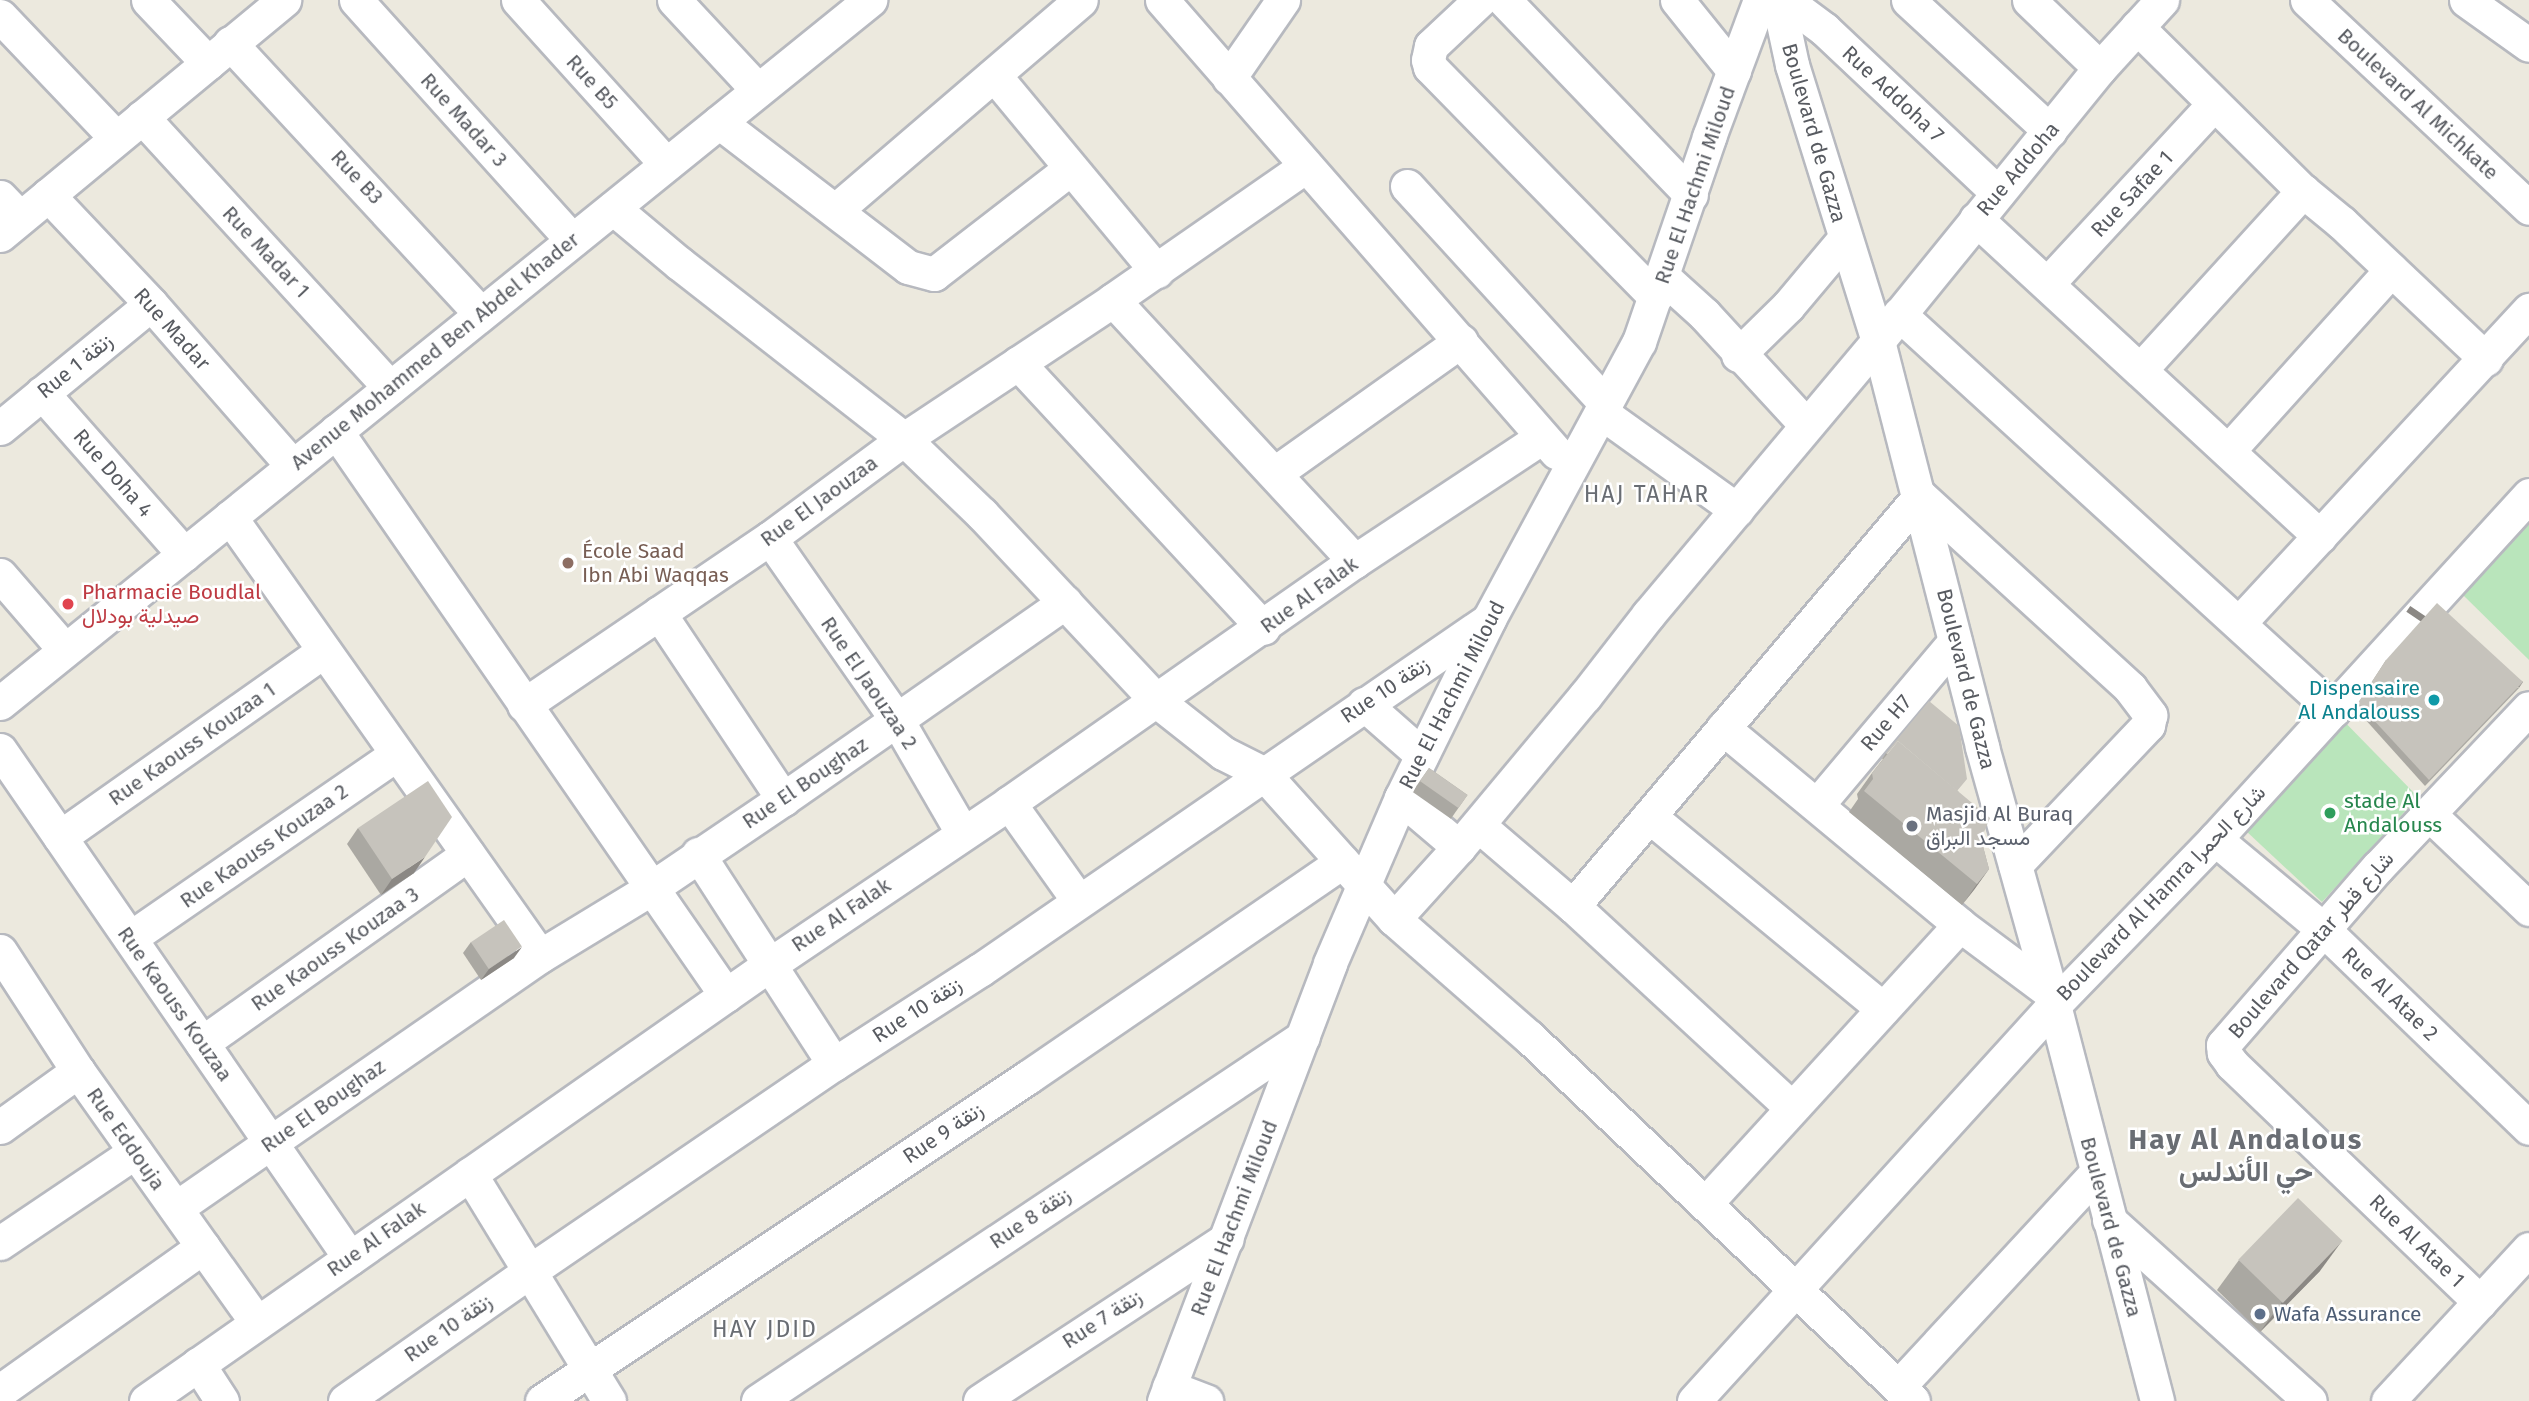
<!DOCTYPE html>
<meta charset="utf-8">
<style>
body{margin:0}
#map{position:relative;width:2529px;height:1401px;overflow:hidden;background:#ece9de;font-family:"Fira Sans",Vazirmatn,sans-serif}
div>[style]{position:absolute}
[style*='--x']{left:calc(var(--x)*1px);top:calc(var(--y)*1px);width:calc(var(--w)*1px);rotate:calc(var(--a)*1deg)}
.green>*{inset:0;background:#b9e5bb}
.roads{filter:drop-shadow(2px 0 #b7b9bf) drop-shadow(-2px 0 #b7b9bf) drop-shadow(0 2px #b7b9bf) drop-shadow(0 -2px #b7b9bf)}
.minor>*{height:33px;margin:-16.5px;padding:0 16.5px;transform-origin:16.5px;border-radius:16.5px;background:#fff}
.wall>*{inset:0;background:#aaa8a2;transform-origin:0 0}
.shaded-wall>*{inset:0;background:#8b8884;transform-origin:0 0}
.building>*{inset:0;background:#c6c3bc;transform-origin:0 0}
.dots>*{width:19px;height:19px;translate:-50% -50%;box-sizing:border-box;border:4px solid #fff;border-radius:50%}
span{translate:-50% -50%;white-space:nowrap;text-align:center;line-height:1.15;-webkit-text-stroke:5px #fff;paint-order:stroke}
.street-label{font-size:21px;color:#585b61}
.education-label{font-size:21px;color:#785e54}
.left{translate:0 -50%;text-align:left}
.health-label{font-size:21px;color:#be3a42}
.culture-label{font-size:21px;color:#0d838f}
.right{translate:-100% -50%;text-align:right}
.leisure-label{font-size:21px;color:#27864d}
.worship-label{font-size:21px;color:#5b616d}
.service-label{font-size:21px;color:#4e5e75}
.neighbourhood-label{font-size:23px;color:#696d73;letter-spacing:2px}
.district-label{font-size:28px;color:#696d73;font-weight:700;letter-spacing:2px}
</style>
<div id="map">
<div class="green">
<div style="clip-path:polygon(2529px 520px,2529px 660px,2463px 595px)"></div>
<div style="clip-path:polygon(2333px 710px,2418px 797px,2322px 902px,2245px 830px)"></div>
</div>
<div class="roads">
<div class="minor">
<div style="--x:148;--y:0;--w:87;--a:46.4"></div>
<div style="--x:356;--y:0;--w:323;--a:48"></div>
<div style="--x:518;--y:0;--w:221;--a:47.9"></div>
<div style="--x:674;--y:0;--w:123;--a:47"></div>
<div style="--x:1162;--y:0;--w:600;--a:48.92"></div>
<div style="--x:1480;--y:0;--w:67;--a:136.8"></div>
<div style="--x:1431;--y:46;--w:14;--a:102"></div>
<div style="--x:1428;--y:60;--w:7;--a:74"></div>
<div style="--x:1430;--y:67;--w:322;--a:45.6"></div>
<div style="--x:1504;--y:0;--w:270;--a:46.2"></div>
<div style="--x:1677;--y:0;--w:91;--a:51.2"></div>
<div style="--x:1778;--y:0;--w:66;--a:77.8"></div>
<div style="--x:1792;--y:65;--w:289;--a:72.7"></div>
<div style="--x:1878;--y:341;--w:419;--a:75.6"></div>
<div style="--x:1982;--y:747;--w:268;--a:74.4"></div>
<div style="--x:2054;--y:1005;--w:409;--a:75.4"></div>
<div style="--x:1785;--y:0;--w:49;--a:36.6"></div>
<div style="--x:1824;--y:29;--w:239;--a:43.3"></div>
<div style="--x:1908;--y:0;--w:193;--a:42.7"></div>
<div style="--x:2029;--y:0;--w:98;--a:43.8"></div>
<div style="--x:2307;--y:0;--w:304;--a:43.1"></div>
<div style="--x:2466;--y:0;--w:77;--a:35.5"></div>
<div style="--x:0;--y:16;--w:168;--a:46.4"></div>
<div style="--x:2137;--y:27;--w:233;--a:44.7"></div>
<div style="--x:2303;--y:191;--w:50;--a:39.4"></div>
<div style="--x:2342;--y:223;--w:198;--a:43.4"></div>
<div style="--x:230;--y:43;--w:369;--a:47.2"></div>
<div style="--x:994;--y:75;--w:255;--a:50.3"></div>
<div style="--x:1229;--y:78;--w:95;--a:-55.3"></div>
<div style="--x:142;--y:117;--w:367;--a:47.5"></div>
<div style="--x:719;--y:122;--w:238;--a:37.5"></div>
<div style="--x:908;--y:267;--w:27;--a:15"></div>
<div style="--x:934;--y:274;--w:172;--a:-37.7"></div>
<div style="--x:1407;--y:186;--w:295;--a:47.6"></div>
<div style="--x:48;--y:195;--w:150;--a:46.6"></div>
<div style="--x:151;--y:304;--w:215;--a:48.8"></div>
<div style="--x:0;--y:197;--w:29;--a:46"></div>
<div style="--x:613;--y:208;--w:87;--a:39.9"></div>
<div style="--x:680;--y:264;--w:284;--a:38"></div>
<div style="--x:904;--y:439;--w:108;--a:43.9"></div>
<div style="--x:982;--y:514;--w:256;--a:46.9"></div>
<div style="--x:1157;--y:701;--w:84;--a:38.2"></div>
<div style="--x:1223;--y:753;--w:45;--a:26.6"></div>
<div style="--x:1263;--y:773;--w:196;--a:48.1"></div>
<div style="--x:1394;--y:919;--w:179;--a:41.2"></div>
<div style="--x:1529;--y:1037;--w:529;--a:43.47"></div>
<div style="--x:837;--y:209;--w:321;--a:-40.6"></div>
<div style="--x:1976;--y:219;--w:468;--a:42.7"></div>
<div style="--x:0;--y:235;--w:369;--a:-39.6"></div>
<div style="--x:1662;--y:276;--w:57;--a:42.1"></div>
<div style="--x:1704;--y:314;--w:149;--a:47.4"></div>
<div style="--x:2048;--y:283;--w:244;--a:-47.2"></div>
<div style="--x:1113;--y:300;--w:356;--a:47.2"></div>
<div style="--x:1899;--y:314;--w:588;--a:42.38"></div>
<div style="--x:1738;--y:355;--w:70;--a:-44.4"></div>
<div style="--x:1788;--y:306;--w:89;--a:-50"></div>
<div style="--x:1018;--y:363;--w:361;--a:47.2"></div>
<div style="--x:2141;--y:369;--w:241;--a:-47.7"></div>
<div style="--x:42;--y:393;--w:215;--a:48.6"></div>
<div style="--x:1602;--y:413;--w:166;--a:35.7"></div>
<div style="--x:0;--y:428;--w:195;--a:-39.4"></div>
<div style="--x:336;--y:431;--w:686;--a:55.34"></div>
<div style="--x:2228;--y:451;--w:244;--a:-48"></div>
<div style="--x:1275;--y:473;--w:228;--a:-35.4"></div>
<div style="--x:230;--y:517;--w:537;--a:54.77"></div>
<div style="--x:770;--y:538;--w:222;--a:55.1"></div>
<div style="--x:897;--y:720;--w:129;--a:59.9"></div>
<div style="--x:0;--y:575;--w:99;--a:49.1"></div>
<div style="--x:659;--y:613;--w:224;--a:56.3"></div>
<div style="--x:2239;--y:623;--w:427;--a:-47.2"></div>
<div style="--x:0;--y:703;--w:1119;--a:-38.94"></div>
<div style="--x:1364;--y:704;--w:77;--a:41.3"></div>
<div style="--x:524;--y:705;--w:297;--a:-34.2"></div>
<div style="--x:770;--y:538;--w:167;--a:-36.5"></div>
<div style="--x:904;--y:439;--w:251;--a:-33.6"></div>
<div style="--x:1113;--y:300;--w:235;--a:-34.8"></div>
<div style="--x:1723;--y:728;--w:308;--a:39.7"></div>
<div style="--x:1960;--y:925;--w:112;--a:36.7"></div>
<div style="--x:0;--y:750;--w:617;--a:55.43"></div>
<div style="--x:1401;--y:798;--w:76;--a:40.2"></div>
<div style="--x:1009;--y:803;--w:119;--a:54.6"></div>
<div style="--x:1817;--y:805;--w:214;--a:-49.9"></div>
<div style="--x:2429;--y:814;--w:138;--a:43.5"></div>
<div style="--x:1649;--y:816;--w:303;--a:39.5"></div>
<div style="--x:1478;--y:825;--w:125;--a:40.5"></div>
<div style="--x:1573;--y:906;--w:297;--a:42.7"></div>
<div style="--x:60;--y:837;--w:323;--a:-35.2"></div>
<div style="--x:2215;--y:839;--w:141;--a:39.8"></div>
<div style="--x:2323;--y:929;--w:286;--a:44"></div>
<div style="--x:698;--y:854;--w:250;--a:57.1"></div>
<div style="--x:1573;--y:906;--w:537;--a:-49.76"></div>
<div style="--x:1920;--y:496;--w:285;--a:42.4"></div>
<div style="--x:2130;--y:688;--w:34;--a:53"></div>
<div style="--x:2150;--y:715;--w:10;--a:101"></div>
<div style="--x:2148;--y:725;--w:193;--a:133.5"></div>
<div style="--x:1394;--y:919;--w:97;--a:-47.9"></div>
<div style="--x:1459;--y:847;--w:197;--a:-50.2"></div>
<div style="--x:1585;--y:696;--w:103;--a:-52.1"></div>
<div style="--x:1648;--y:615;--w:358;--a:-50"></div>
<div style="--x:1878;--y:341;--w:352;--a:-50.9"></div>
<div style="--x:2100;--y:68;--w:92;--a:-47.6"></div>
<div style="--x:130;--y:938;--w:324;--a:-34.6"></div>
<div style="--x:0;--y:951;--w:143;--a:57"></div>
<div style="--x:78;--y:1071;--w:309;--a:54.6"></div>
<div style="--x:202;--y:1043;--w:326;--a:-35.4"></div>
<div style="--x:0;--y:1127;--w:96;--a:-35.7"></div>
<div style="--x:470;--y:1174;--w:266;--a:58.5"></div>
<div style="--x:1705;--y:1204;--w:378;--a:-47.6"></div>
<div style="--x:176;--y:1208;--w:443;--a:-34.7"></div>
<div style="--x:540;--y:956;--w:129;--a:-31.3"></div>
<div style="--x:650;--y:889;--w:161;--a:-34.1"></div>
<div style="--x:783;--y:799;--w:344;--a:-34.9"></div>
<div style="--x:2109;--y:1220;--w:270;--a:42"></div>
<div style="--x:0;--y:1243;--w:163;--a:-34"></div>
<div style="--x:2480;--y:1302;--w:344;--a:-136.2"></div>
<div style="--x:2232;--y:1064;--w:14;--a:-126"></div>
<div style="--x:2224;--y:1053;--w:8;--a:-97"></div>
<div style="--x:2223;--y:1045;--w:236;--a:-49"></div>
<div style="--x:2378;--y:867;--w:219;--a:-46.5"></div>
<div style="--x:198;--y:1364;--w:44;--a:57"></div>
<div style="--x:1169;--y:1387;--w:40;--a:21"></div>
<div style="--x:1898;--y:1387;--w:292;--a:-47.2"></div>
<div style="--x:0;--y:1391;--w:249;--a:-35.4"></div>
<div style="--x:146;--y:1401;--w:760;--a:-34.99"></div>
<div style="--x:769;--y:965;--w:290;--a:-34"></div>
<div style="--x:1009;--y:803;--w:422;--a:-35"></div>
<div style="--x:1355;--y:561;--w:224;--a:-33.5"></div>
<div style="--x:345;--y:1401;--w:226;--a:-35.1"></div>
<div style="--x:530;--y:1271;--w:368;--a:-34.3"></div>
<div style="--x:834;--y:1064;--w:174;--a:-32.8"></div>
<div style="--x:980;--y:970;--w:616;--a:-34.54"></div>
<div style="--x:542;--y:1401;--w:584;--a:-33.69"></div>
<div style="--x:1028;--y:1077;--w:381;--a:-34.4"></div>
<div style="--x:758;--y:1401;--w:655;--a:-33.74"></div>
<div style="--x:980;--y:1401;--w:295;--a:-33.3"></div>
<div style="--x:1164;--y:1401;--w:468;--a:-69.2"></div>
<div style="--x:1330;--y:963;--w:180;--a:-66.7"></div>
<div style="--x:1401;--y:798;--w:199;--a:-63.8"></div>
<div style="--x:1489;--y:619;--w:315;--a:-61.6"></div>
<div style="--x:1639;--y:342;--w:217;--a:-71.1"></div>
<div style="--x:1709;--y:137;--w:146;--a:-69.6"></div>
<div style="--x:1694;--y:1401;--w:535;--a:-47.73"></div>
<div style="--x:2054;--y:1005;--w:231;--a:-45.9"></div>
<div style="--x:2215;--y:839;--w:466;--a:-47.6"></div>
<div style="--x:2388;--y:1401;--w:207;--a:-47.2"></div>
</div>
</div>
<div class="wall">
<div style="clip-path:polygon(2386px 660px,2519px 688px,2425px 786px,2355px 708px)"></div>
<div style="clip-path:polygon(1886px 753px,1958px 791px,1981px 839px,1989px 869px,1962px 905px,1849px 812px,1858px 799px,1857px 794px,1872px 773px,1883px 759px,1882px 759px)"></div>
<div style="left:1429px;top:768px;width:47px;height:29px;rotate:35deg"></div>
<div style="clip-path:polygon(358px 828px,414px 873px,381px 895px,347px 844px)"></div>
<div style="clip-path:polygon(471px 942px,514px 958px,481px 980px,463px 953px)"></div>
<div style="clip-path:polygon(2239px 1260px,2320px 1271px,2260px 1332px,2217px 1290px)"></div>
</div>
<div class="shaded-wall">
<div style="left:2523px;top:682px;width:7px;height:136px;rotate:124deg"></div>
<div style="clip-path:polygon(425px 857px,414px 873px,381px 895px,392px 879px)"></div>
<div style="clip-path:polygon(1989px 869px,1974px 890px,1962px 905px,1977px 884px)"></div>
<div style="clip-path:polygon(522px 947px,514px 958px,481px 980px,489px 969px)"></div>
<div style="clip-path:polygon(2342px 1241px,2320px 1271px,2260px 1332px,2282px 1302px)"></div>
</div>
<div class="building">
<div style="clip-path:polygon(2437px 603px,2523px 682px,2429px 780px,2358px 703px,2386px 660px)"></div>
<div style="clip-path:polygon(1929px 701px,1959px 726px,1967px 779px,1957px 791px,1898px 741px,1887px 754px,1886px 753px)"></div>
<div style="clip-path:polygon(1898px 741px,1990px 818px,1981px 839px,1989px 869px,1977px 884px,1864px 791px,1873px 779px,1872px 773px)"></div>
<div style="left:1429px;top:768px;width:47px;height:16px;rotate:35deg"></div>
<div style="clip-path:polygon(428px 781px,452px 817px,425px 857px,392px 879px,358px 828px)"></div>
<div style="left:504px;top:920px;width:32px;height:40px;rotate:56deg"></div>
<div style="left:2298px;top:1198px;width:62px;height:86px;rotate:44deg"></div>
</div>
<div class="dots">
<div style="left:568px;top:563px;background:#8d6e63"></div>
<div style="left:68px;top:604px;background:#e0444e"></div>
<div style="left:2434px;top:700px;background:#0f9aa8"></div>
<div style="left:2330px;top:813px;background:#2e9e5b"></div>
<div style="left:1912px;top:826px;background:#6b7280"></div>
<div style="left:2260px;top:1314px;background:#5c6f8a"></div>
</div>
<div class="street-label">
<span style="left:592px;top:82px;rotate:48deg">Rue B5</span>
<span style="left:1893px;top:94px;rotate:43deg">Rue Addoha 7</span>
<span style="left:2418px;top:104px;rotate:43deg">Boulevard Al Michkate</span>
<span style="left:464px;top:120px;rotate:48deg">Rue Madar 3</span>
<span style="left:1814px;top:133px;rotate:74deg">Boulevard de Gazza</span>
<span style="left:2018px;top:169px;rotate:-50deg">Rue Addoha</span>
<span style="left:357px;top:177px;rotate:47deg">Rue B3</span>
<span style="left:1695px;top:185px;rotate:-71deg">Rue El Hachmi Miloud</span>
<span style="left:2132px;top:194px;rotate:-47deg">Rue Safae 1</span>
<span style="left:266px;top:252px;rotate:47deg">Rue Madar 1</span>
<span style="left:172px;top:329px;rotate:48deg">Rue Madar</span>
<span style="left:435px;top:351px;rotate:-39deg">Avenue Mohammed Ben Abdel Khader</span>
<span style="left:75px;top:366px;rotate:-39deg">Rue 1 زنقة</span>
<span style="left:113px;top:473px;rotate:49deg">Rue Doha 4</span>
<span style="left:819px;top:501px;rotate:-36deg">Rue El Jaouzaa</span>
<span style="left:1309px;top:595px;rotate:-36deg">Rue Al Falak</span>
<span style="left:1966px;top:679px;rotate:76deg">Boulevard de Gazza</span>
<span style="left:869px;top:683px;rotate:56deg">Rue El Jaouzaa 2</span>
<span style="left:1385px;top:690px;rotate:-34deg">Rue 10 زنقة</span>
<span style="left:1452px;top:695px;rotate:-63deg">Rue El Hachmi Miloud</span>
<span style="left:1886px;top:723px;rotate:-50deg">Rue H7</span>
<span style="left:192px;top:744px;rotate:-35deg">Rue Kaouss Kouzaa 1</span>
<span style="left:805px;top:783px;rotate:-34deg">Rue El Boughaz</span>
<span style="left:264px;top:846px;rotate:-35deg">Rue Kaouss Kouzaa 2</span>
<span style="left:2161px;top:893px;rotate:-46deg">Boulevard Al Hamra شارع الحمرا</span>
<span style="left:841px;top:915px;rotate:-34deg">Rue Al Falak</span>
<span style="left:2311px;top:945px;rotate:-49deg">Boulevard Qatar شارع قطر</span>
<span style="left:335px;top:949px;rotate:-35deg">Rue Kaouss Kouzaa 3</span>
<span style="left:2390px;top:994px;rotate:44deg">Rue Al Atae 2</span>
<span style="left:175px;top:1004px;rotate:55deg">Rue Kaouss Kouzaa</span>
<span style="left:917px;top:1010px;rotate:-33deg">Rue 10 زنقة</span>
<span style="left:323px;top:1106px;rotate:-35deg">Rue El Boughaz</span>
<span style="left:943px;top:1133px;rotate:-34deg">Rue 9 زنقة</span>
<span style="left:126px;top:1139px;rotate:55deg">Rue Eddouja</span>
<span style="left:1030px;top:1218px;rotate:-34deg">Rue 8 زنقة</span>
<span style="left:1234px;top:1218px;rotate:-69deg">Rue El Hachmi Miloud</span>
<span style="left:2111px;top:1227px;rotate:75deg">Boulevard de Gazza</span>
<span style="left:376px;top:1239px;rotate:-35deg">Rue Al Falak</span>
<span style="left:2417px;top:1241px;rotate:44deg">Rue Al Atae 1</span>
<span style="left:1102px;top:1319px;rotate:-33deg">Rue 7 زنقة</span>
<span style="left:448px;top:1328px;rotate:-35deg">Rue 10 زنقة</span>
</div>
<div class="education-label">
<span class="left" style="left:582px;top:563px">École Saad<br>Ibn Abi Waqqas</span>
</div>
<div class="health-label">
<span class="left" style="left:82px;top:604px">Pharmacie Boudlal<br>صيدلية بودلال</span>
</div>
<div class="culture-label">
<span class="right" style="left:2420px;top:700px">Dispensaire<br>Al Andalouss</span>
</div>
<div class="leisure-label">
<span class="left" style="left:2344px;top:813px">stade Al<br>Andalouss</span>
</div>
<div class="worship-label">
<span class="left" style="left:1926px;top:826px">Masjid Al Buraq<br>مسجد البراق</span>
</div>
<div class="service-label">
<span class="left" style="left:2274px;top:1314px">Wafa Assurance</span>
</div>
<div class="neighbourhood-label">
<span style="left:1647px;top:494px">HAJ TAHAR</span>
<span style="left:765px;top:1329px">HAY JDID</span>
</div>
<div class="district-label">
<span style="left:2246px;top:1156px">Hay Al Andalous<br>حي الأندلس</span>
</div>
</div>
